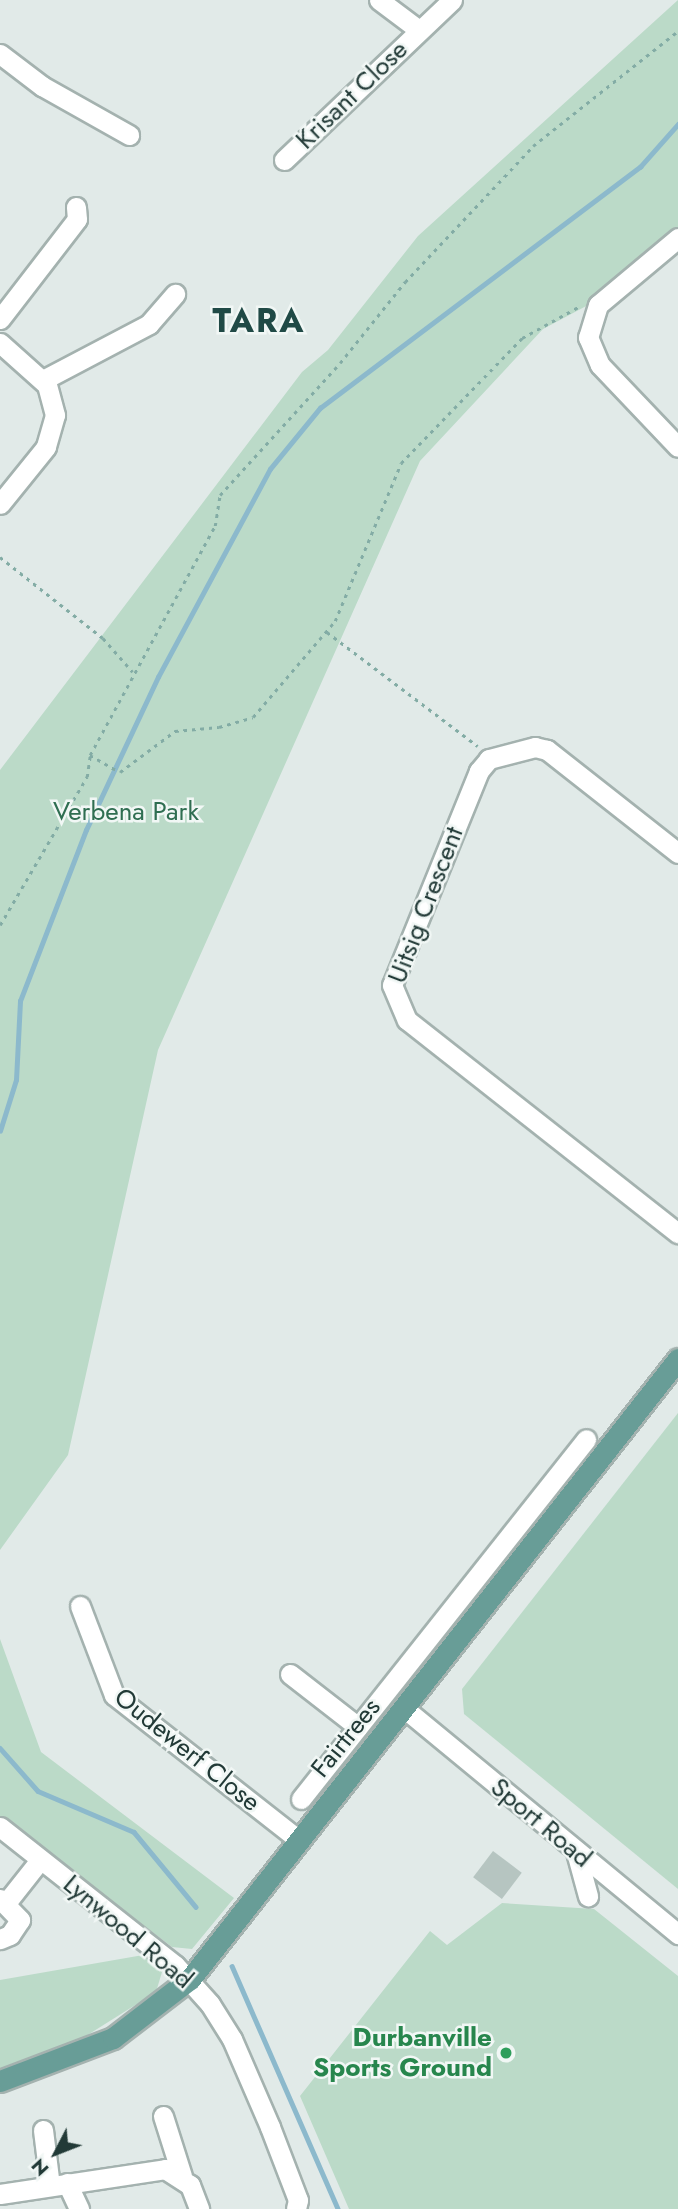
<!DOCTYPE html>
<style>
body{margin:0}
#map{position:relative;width:678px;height:2209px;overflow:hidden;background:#e1eae8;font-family:Jost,sans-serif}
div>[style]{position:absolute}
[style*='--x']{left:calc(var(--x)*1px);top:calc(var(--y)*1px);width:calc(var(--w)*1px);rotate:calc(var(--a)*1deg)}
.green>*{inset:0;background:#bbdac8}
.stream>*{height:4.5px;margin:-2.25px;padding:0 2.25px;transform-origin:2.25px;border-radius:2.25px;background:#8cb9cc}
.building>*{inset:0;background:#b6c5c1;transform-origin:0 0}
.path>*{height:2.5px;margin-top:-1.25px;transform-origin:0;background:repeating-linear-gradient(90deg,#83aca5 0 3.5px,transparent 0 8.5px)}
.roads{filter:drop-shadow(2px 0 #a4b2af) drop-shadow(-2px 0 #a4b2af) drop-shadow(0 2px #a4b2af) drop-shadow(0 -2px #a4b2af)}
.minor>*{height:19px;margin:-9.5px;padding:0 9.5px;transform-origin:9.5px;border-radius:9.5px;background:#fff}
.major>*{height:21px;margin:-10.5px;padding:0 10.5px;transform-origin:10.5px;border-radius:10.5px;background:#689d97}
.dots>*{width:19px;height:19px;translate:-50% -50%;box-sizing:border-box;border:4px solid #f1f7f5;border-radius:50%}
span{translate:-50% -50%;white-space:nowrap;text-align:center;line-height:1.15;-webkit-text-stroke:5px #f1f7f5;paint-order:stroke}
.street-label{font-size:26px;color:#223a37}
.park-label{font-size:26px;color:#2f6e51}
.leisure-label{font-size:26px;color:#27864d;font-weight:700}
.right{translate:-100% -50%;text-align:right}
.district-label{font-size:33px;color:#204a46;font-weight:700;letter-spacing:2px}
.north{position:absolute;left:21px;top:2118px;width:70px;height:70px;-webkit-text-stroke:5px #f1f7f5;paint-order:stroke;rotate:228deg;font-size:19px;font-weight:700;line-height:28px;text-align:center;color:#223a37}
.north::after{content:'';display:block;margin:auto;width:24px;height:32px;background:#223a37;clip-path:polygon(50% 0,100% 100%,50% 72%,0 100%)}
</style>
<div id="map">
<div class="green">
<div style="clip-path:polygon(678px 0,678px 228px,590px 304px,543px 329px,420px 461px,158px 1050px,68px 1455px,0 1550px,0 770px,302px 372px,328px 350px,418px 236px)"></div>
<div style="clip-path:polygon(678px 1413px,678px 1889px,464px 1714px,462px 1689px)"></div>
<div style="clip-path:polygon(0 1639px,41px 1752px,234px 1898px,192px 1949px,172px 1947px,0 1816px)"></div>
<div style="clip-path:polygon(502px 1903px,594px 1909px,678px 1976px,678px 2209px,349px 2209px,300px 2096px,430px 1931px,447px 1945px)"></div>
<div style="clip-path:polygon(149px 1954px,162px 1972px,156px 1992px,78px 2041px,0 2070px,0 1980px)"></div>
</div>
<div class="stream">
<div style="--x:0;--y:1131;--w:53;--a:-72.6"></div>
<div style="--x:16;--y:1080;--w:79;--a:-87.1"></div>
<div style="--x:20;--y:1001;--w:183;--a:-68.9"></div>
<div style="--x:86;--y:830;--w:169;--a:-64.8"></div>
<div style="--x:158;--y:677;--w:236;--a:-61.7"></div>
<div style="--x:270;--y:469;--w:79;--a:-50.7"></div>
<div style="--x:320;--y:408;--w:401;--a:-37"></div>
<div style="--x:640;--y:167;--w:57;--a:-48.5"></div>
<div style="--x:0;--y:1748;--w:57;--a:48.5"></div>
<div style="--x:38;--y:1791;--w:104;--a:23.1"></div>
<div style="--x:134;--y:1832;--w:97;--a:50.4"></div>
<div style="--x:232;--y:1966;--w:265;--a:66.4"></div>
</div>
<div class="building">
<div style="left:493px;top:1851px;width:36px;height:33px;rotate:37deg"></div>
</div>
<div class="path">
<div style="--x:0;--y:557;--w:131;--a:38.2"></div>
<div style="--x:103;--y:638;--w:45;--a:48.6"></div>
<div style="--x:327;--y:632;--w:189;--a:37.1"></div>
<div style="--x:90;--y:755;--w:34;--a:30"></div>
<div style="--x:120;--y:772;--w:69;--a:-36.7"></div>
<div style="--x:175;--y:731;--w:44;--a:-5.2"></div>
<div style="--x:219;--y:727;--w:35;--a:-16"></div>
<div style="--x:253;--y:717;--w:126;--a:-49.5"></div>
<div style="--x:335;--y:621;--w:171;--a:-67.3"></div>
<div style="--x:401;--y:463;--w:174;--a:-45.9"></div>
<div style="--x:522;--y:338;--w:66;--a:-28.9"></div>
<div style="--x:0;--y:925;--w:172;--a:-59.6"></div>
<div style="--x:87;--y:777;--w:22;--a:-82"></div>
<div style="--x:90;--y:755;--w:261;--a:-61.4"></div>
<div style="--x:215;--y:526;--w:31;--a:-81"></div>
<div style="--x:220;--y:495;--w:178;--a:-47.7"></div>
<div style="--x:340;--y:363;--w:104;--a:-51.3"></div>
<div style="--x:405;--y:282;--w:187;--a:-46.7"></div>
<div style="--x:533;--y:146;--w:185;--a:-38.4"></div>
</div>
<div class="roads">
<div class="minor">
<div style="--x:379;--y:0;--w:50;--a:36.9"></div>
<div style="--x:0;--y:54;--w:53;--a:37.3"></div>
<div style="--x:42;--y:86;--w:100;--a:29.4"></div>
<div style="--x:284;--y:160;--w:232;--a:-43.6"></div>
<div style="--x:678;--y:238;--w:104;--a:140.1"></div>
<div style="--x:598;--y:305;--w:34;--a:107"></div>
<div style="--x:588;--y:337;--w:30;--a:67"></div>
<div style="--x:600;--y:365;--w:113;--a:46.4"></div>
<div style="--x:0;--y:319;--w:126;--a:-52.4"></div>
<div style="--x:77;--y:219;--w:12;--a:-95"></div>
<div style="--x:0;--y:343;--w:63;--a:41.8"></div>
<div style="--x:47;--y:385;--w:31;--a:75"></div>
<div style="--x:55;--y:415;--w:33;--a:106"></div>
<div style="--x:46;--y:447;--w:73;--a:128.9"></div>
<div style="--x:43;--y:380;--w:120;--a:-27.8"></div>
<div style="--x:149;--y:324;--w:40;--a:-49"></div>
<div style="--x:678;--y:853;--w:167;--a:-141.8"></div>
<div style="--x:547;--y:750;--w:12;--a:-166"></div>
<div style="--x:535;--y:747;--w:48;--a:165.4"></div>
<div style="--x:489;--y:759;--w:16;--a:130"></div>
<div style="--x:479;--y:771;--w:231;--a:112.1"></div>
<div style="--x:392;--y:985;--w:38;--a:67"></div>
<div style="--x:407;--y:1020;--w:345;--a:38.2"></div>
<div style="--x:80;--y:1606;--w:95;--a:69.1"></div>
<div style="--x:114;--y:1695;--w:236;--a:38.1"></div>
<div style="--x:290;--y:1674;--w:86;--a:37.9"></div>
<div style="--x:405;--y:1709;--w:354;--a:39.5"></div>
<div style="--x:301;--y:1799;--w:459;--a:-51.6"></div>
<div style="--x:0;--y:1827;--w:223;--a:38.3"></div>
<div style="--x:175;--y:1965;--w:52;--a:48.1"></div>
<div style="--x:210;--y:2004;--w:41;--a:57.8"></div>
<div style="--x:232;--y:2039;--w:96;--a:66.6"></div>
<div style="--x:270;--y:2127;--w:78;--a:69"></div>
<div style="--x:298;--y:2200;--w:9;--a:103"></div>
<div style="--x:576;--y:1852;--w:46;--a:74.7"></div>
<div style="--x:0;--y:1899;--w:29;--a:46"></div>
<div style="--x:20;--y:1920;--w:18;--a:124"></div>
<div style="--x:10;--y:1935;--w:11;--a:158"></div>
<div style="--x:6;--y:1903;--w:55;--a:-51.7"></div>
<div style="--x:163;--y:2116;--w:63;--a:72.4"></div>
<div style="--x:43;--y:2130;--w:56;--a:82.9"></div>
<div style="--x:67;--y:2183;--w:29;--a:65"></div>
<div style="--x:0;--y:2194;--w:167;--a:-8.6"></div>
<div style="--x:165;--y:2169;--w:30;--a:33"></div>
<div style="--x:190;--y:2185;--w:26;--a:69"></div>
</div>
<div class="major">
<div style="--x:0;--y:2081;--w:121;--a:-20.8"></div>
<div style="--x:113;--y:2038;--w:97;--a:-37.5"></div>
<div style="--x:190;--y:1979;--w:789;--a:-51.79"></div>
</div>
</div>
<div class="dots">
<div style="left:506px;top:2053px;background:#2e9e5b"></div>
</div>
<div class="street-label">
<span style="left:352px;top:95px;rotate:-44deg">Krisant Close</span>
<span style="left:426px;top:905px;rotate:-69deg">Uitsig Crescent</span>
<span style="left:346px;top:1738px;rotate:-51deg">Fairtrees</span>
<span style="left:187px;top:1750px;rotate:39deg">Oudewerf Close</span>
<span style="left:541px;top:1823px;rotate:40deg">Sport Road</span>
<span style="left:128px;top:1932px;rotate:40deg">Lynwood Road</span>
</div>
<div class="park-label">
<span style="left:126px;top:812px">Verbena Park</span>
</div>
<div class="leisure-label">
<span class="right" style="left:492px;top:2053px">Durbanville<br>Sports Ground</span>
</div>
<div class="district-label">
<span style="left:259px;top:321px">TARA</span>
</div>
<div class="north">N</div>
</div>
